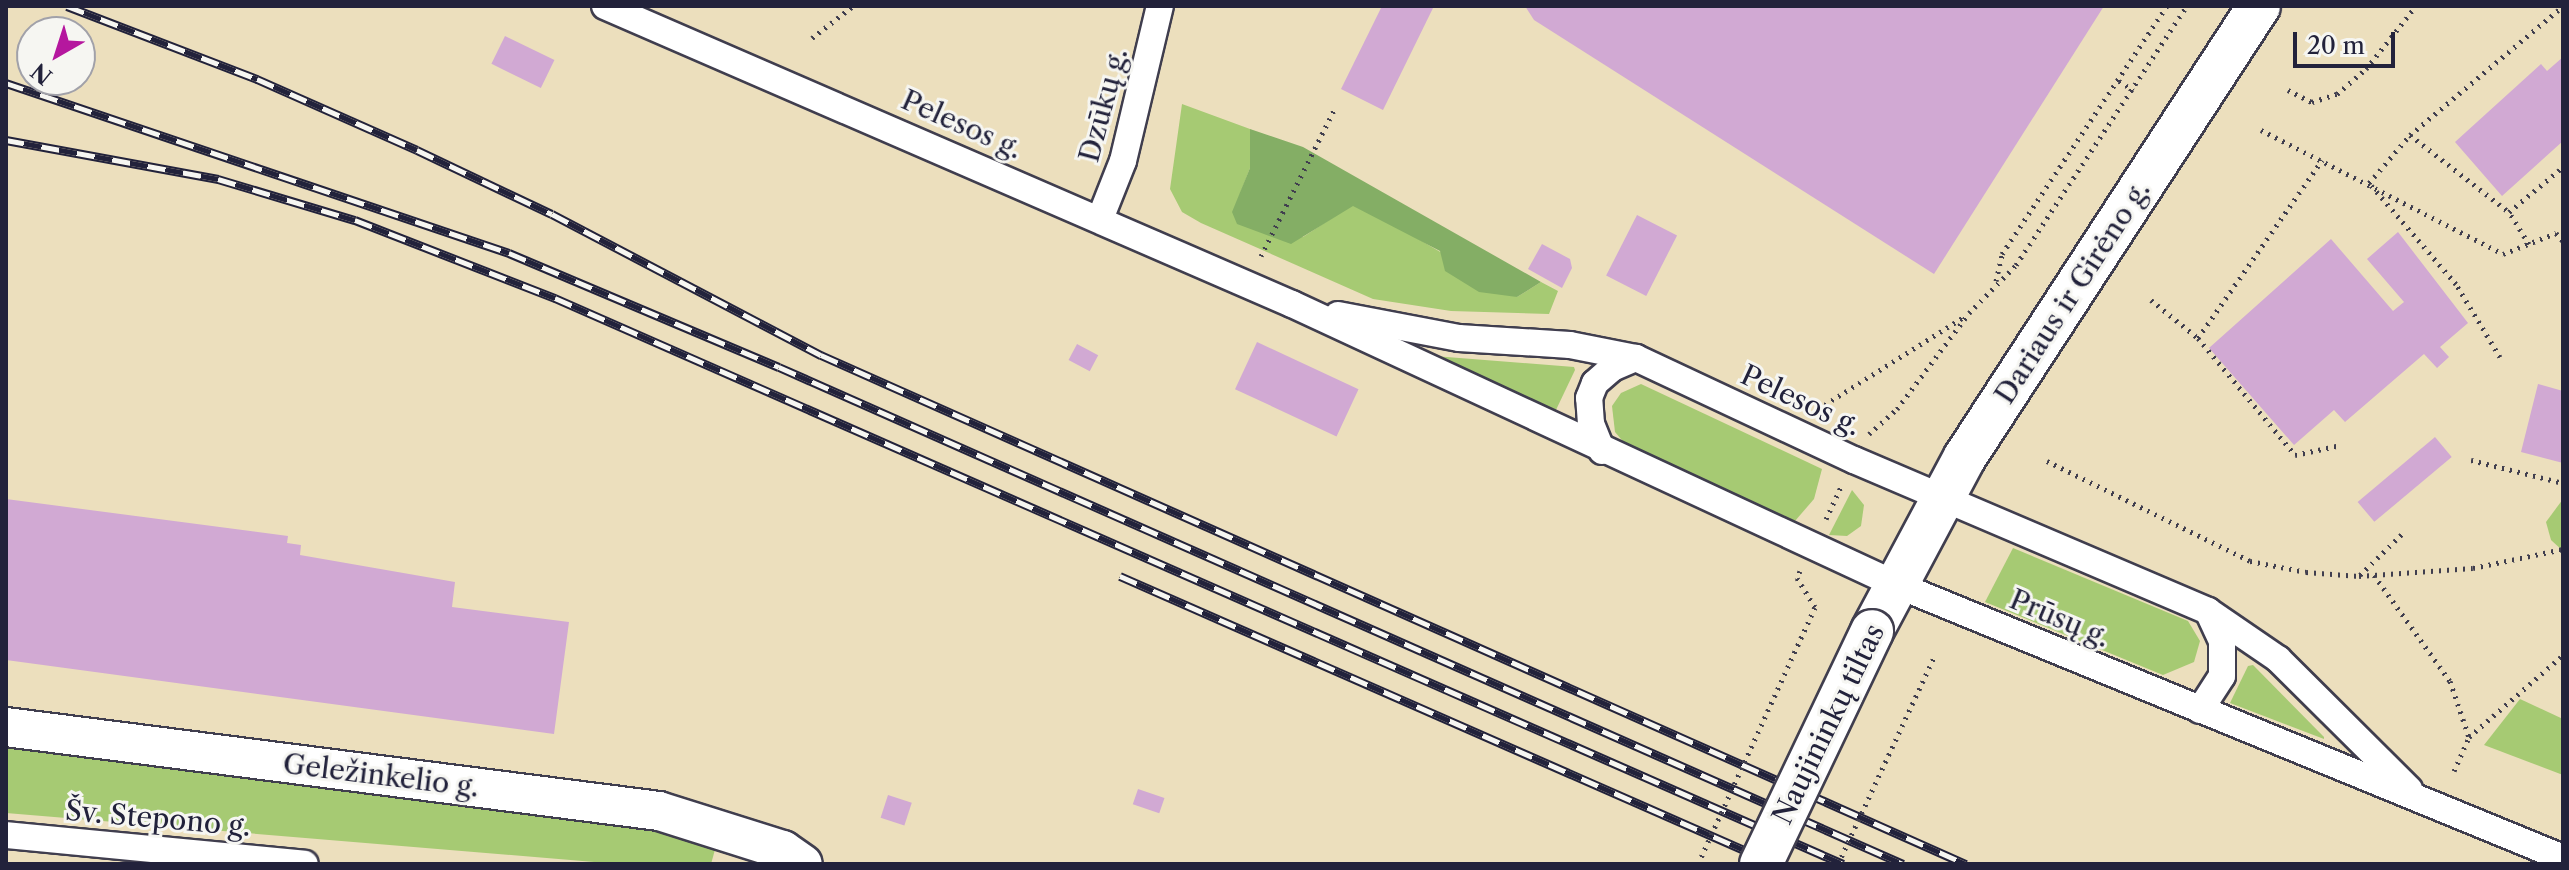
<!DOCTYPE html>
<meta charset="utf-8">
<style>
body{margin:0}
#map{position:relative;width:2569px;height:870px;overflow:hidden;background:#ecdfbd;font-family:"Libre Caslon Text",serif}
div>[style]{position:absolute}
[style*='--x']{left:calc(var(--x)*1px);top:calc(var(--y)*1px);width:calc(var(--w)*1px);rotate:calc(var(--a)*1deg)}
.green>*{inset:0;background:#a6ca73}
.forest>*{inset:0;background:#84ae65}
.building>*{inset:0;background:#d1a9d3;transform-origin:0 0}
.path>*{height:5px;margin-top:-2.5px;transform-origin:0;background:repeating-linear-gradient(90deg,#403e4e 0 2px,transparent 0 8px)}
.roads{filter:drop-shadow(2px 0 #403e4e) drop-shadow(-2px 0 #403e4e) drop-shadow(0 2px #403e4e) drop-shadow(0 -2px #403e4e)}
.minor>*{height:26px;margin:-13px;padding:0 13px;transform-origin:13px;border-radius:13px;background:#fff}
.secondary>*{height:38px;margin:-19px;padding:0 19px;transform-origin:19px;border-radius:19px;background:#fff}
.primary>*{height:42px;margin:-21px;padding:0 21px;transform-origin:21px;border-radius:21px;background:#fff}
.rail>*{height:9px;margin-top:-4.5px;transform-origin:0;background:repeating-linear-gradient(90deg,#f6f6f2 0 18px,#22223b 0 36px);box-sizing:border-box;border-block:2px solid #22223b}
.path-bridge>*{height:5px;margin-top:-2.5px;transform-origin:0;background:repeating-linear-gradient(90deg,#403e4e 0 2px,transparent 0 8px)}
.bridges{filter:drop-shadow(2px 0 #403e4e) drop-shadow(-2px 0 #403e4e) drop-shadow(0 2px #403e4e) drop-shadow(0 -2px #403e4e)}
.primary-bridge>*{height:42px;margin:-21px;padding:0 21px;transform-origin:21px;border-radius:21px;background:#fff}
span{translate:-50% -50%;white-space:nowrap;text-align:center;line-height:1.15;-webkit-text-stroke:6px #f6f6f2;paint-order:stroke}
.street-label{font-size:28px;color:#22223b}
.frame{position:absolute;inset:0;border:8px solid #22223b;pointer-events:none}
.north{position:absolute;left:16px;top:16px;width:80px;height:80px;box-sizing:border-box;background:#f6f6f2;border:2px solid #a1a1a9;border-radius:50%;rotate:219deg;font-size:22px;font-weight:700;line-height:32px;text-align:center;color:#22223b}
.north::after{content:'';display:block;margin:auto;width:28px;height:36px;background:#b5179e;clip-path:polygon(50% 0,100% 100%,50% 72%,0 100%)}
.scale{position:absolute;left:2293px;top:32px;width:102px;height:36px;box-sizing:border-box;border:4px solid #22223b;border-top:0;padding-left:10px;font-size:24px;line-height:28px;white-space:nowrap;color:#22223b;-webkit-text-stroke:6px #f6f6f2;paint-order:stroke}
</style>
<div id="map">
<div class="green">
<div style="clip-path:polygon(1182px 104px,1250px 129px,1250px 168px,1233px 212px,1303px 237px,1352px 205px,1374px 213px,1517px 297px,1541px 282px,1558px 291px,1549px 314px,1451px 311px,1373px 299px,1201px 223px,1182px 212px,1170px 189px)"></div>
<div style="clip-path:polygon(1434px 356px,1574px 367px,1575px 370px,1555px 412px)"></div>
<div style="clip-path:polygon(1641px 384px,1822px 469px,1814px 499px,1795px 521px,1626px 445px,1615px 432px,1612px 406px,1621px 393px)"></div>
<div style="clip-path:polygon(1852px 490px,1864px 505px,1861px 526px,1847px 536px,1829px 535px)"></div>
<div style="clip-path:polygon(2563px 499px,2563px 551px,2551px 540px,2546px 522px)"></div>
<div style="clip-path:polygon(2013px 548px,2188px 621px,2200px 641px,2194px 662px,2163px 675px,1985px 602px)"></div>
<div style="clip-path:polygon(2253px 665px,2324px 737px,2324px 739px,2230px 703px,2248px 666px)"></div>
<div style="clip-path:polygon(2520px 699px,2563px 719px,2563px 775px,2484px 745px)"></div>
<div style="clip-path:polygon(6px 744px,676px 832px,716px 846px,711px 864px,618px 864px,6px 813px)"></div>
</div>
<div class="forest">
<div style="clip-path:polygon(1250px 129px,1303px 147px,1541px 282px,1517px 297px,1479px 292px,1445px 271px,1440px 251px,1353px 206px,1291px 244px,1237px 224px,1232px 212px,1250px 168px)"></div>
</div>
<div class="building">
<div style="clip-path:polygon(1382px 6px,1434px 6px,1383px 110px,1341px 89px)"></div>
<div style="clip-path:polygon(1525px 6px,2104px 6px,1934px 274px,1534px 20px)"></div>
<div style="left:505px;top:36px;width:55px;height:31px;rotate:26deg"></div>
<div style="clip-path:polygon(2563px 57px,2563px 141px,2502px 196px,2455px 142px,2541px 64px,2547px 71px)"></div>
<div style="left:1637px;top:215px;width:45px;height:68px;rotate:27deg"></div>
<div style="clip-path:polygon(2398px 232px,2468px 323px,2440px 347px,2449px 357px,2437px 368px,2424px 354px,2345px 422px,2334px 410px,2294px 445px,2209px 348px,2331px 239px,2393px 311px,2404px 302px,2367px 259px)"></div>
<div style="clip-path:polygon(1542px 244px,1570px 259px,1572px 268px,1562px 288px,1528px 269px)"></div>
<div style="left:1257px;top:342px;width:112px;height:52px;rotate:25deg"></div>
<div style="left:1077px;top:344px;width:24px;height:18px;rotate:28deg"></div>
<div style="clip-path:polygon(2538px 384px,2563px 391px,2563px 463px,2521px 452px)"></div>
<div style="left:2435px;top:437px;width:26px;height:101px;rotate:50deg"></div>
<div style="clip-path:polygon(6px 499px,288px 536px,287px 543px,301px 545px,300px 555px,455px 582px,452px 607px,569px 622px,554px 734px,6px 660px)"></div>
<div style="left:1138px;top:789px;width:28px;height:16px;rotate:19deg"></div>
<div style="left:888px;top:795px;width:25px;height:24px;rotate:18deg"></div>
</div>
<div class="path">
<div style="--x:812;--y:38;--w:52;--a:-38"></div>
<div style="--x:2119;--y:81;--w:17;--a:33"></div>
<div style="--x:2288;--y:90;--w:27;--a:27"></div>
<div style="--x:2312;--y:102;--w:26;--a:-18"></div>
<div style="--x:2337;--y:94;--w:38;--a:-41"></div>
<div style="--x:2366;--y:69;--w:80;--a:-51.6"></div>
<div style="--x:2261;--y:130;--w:272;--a:27.1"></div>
<div style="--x:2503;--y:254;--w:57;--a:-21.6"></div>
<div style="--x:2556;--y:233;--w:11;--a:49"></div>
<div style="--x:2410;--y:135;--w:200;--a:-40.1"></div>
<div style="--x:2529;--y:244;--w:38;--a:-122"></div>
<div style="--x:2509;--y:212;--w:70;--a:-39.8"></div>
<div style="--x:1261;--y:256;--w:165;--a:-63.4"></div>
<div style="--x:1996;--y:281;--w:28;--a:-77"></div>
<div style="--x:2002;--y:254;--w:298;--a:-56.4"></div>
<div style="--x:2151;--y:300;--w:60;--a:39"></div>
<div style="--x:2198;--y:338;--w:217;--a:-55.1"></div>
<div style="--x:2198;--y:338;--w:152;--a:50.3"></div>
<div style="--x:2295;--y:455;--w:47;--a:-12.3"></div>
<div style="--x:2500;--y:357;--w:85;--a:-121.1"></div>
<div style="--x:2456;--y:284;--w:133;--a:-130.7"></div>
<div style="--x:2369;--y:183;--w:63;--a:-49.5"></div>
<div style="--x:2410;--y:135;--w:125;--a:37.9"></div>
<div style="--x:1818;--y:409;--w:174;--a:-32.3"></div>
<div style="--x:1869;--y:434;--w:38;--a:-42"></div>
<div style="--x:1897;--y:409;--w:120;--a:-53.1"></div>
<div style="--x:1969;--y:313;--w:67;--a:-45.6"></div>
<div style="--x:2016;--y:265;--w:310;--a:-56.6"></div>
<div style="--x:2471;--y:460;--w:95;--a:14"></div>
<div style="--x:2047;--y:461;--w:226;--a:26.2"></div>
<div style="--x:2250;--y:561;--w:57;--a:11.1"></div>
<div style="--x:2306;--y:572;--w:53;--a:4.3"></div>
<div style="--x:2359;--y:576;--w:114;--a:-4"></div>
<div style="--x:2473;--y:568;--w:92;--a:-11.9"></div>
<div style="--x:1826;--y:519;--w:38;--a:-65"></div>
<div style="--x:1800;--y:571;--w:8;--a:113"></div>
<div style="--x:1797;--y:578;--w:34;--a:58"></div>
<div style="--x:2360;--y:575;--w:59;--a:-44.3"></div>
<div style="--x:2374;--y:575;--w:130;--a:54.4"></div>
<div style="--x:2450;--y:681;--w:59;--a:71.3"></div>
<div style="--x:2454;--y:771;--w:37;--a:-66"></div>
<div style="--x:2469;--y:737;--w:125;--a:-41.1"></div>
</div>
<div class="roads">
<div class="minor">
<div style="--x:605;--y:6;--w:749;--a:23.45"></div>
<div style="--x:1292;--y:304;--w:665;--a:24.91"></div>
<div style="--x:1895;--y:584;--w:722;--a:22.3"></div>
<div style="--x:1100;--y:219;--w:62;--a:-68.4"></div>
<div style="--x:1123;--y:161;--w:159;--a:-76.6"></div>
<div style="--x:1338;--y:315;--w:123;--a:10.8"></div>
<div style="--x:1459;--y:338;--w:111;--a:3.6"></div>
<div style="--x:1570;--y:345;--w:67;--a:11.1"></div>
<div style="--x:1636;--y:358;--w:241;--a:25.1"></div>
<div style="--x:1854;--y:460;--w:385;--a:23.1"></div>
<div style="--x:2208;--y:611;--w:85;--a:34.4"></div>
<div style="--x:2278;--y:659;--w:185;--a:44.8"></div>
<div style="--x:1602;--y:451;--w:29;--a:-112"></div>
<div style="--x:1591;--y:424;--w:26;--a:-94"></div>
<div style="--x:1589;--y:398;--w:16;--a:-68"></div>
<div style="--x:1595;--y:383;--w:23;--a:-41"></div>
<div style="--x:1612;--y:368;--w:26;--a:-23"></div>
<div style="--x:2200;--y:710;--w:40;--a:-57.1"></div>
<div style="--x:2222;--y:676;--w:35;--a:-90"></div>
<div style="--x:2222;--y:641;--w:33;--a:-115"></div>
<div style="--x:6;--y:835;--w:300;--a:5.5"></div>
</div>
<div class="secondary">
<div style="--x:6;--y:727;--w:658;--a:7.33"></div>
<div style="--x:659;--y:811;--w:130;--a:17.5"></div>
<div style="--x:783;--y:850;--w:24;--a:35"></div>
</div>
<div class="primary">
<div style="--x:1872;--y:631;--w:197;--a:-61.9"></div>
<div style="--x:1965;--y:457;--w:538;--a:-56.9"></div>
</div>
</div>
<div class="rail">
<div style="--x:67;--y:6;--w:204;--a:21"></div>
<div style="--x:257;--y:79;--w:175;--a:23.9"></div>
<div style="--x:417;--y:150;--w:149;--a:25.4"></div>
<div style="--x:552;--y:214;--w:304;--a:27.7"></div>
<div style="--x:821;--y:355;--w:1253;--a:23.97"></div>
<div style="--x:6;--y:83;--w:531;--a:18.67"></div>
<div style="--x:509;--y:253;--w:293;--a:22.9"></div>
<div style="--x:779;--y:367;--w:1229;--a:23.85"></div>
<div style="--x:6;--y:140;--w:216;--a:10.4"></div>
<div style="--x:218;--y:179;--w:143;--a:16.7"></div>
<div style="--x:355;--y:220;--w:215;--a:21.3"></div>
<div style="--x:555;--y:298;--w:1407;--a:23.72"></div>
<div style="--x:1120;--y:576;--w:716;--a:23.7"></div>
</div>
<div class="path-bridge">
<div style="--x:1698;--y:864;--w:282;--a:-65.5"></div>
<div style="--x:1838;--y:864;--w:228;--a:-65.1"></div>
</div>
<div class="bridges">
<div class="primary-bridge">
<div style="--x:1761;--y:864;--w:258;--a:-64.5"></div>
</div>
</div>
<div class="street-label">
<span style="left:1103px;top:105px;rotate:-75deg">Dzūkų g.</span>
<span style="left:962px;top:124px;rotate:24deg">Pelesos g.</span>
<span style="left:2072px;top:292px;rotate:-57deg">Dariaus ir Girėno g.</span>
<span style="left:1801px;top:400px;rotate:25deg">Pelesos g.</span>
<span style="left:2060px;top:618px;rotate:23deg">Prūsų g.</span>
<span style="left:1828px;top:724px;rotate:-64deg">Naujininkų tiltas</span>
<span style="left:381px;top:775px;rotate:7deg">Geležinkelio g.</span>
<span style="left:158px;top:818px;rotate:5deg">Šv. Stepono g.</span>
</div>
<div class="frame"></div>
<div class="north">N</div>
<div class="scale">20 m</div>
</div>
